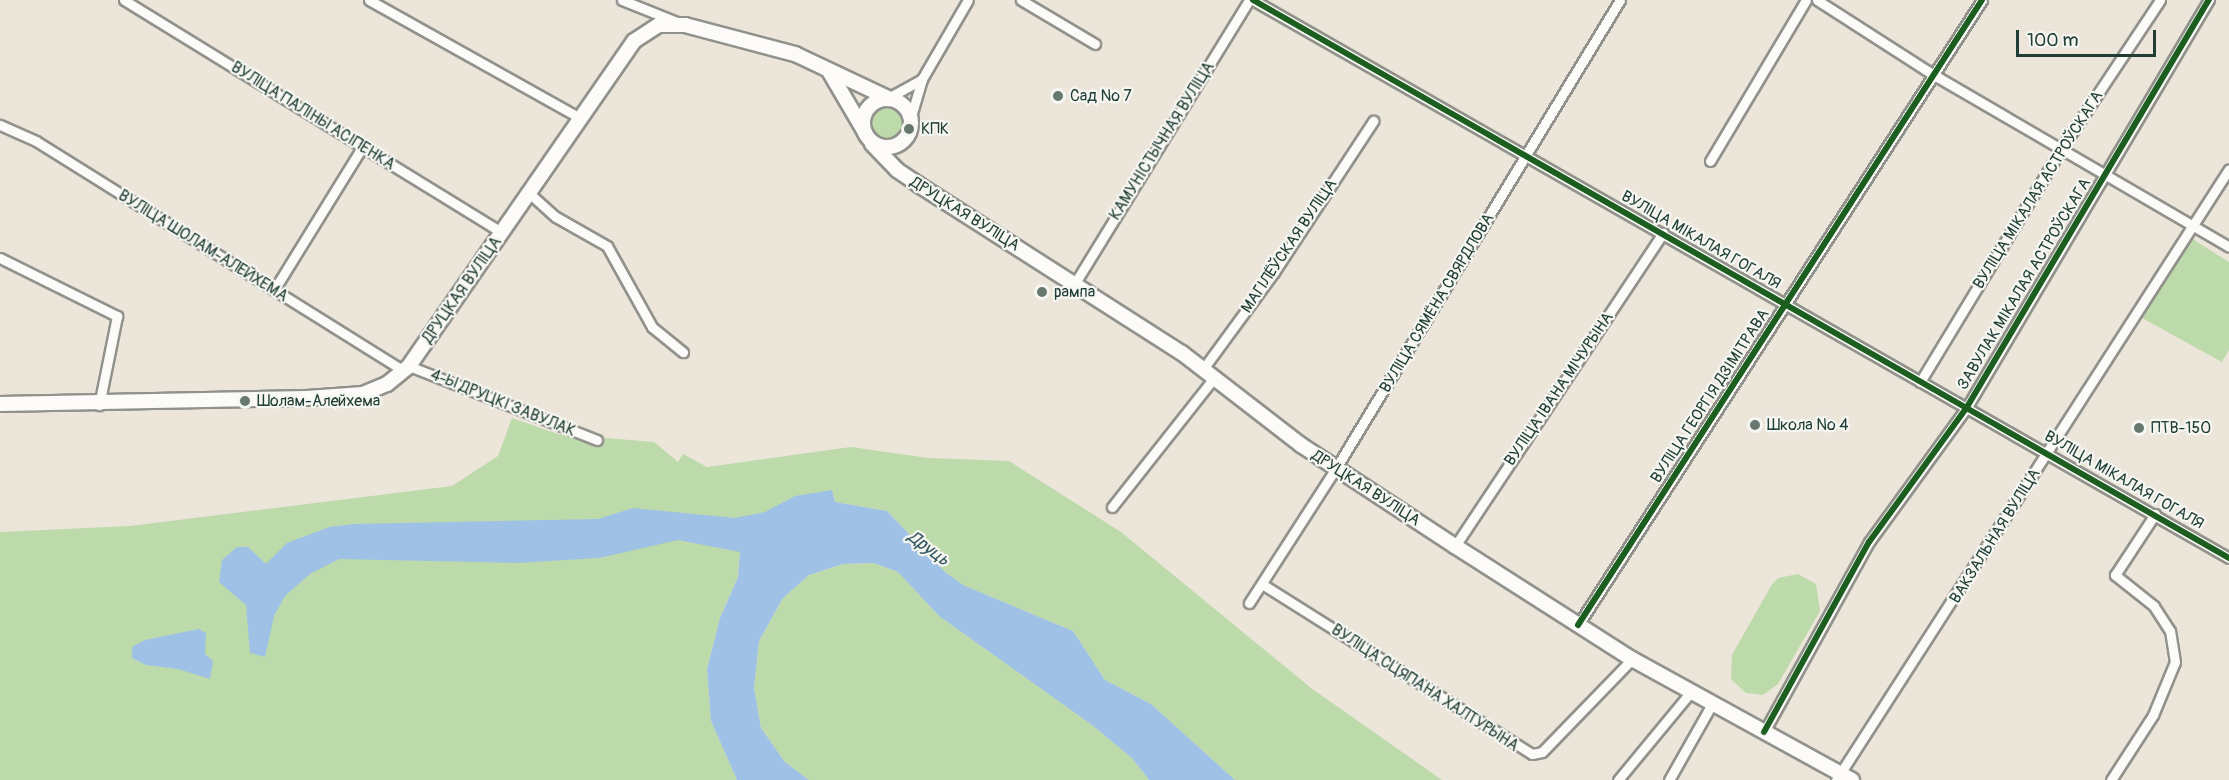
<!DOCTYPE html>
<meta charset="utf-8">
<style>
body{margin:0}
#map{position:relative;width:2229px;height:780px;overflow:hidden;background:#ece5da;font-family:Pangolin,sans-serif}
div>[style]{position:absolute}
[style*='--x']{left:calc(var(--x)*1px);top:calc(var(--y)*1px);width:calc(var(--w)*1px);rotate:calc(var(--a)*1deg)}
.green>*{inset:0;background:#bddaab}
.round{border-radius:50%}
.water>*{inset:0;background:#9ec1e5}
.roads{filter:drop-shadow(2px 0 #91928b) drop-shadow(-2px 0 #91928b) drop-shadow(0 2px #91928b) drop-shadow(0 -2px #91928b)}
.minor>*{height:9px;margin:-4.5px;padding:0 4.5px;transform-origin:4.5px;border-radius:4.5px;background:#fcfbf9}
.secondary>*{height:14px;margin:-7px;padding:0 7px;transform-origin:7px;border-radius:7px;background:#fcfbf9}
.secondary>.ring{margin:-7px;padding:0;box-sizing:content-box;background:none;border:14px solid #fcfbf9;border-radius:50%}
.cycleway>*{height:6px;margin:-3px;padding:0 3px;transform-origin:3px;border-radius:3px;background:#1b5e20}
.dots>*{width:16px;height:16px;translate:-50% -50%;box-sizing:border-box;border:3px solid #f6f6f2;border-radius:50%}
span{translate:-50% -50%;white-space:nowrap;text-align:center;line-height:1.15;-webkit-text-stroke:4.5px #f6f6f2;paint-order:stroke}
.poi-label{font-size:16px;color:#1f3d34}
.left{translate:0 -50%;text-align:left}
.street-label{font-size:16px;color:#1f3d34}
.water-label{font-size:18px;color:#365a62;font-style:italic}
.scale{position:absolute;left:2016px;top:30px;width:140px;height:27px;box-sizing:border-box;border:3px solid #1f3d34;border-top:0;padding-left:8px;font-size:18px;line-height:21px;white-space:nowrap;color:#1f3d34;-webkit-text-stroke:4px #f6f6f2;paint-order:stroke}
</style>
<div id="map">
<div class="green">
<div class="round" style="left:870px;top:107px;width:34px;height:34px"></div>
<div style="clip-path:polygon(2191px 238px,2229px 262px,2229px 350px,2222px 362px,2142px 318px)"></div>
<div style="clip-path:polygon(512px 418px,558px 434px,654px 442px,678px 462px,683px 454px,707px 467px,851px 447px,928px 458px,1009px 461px,1121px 532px,1311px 688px,1442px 780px,1235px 780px,1151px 704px,1105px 680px,1073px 631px,963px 585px,945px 572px,887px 511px,835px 502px,832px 490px,740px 552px,738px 577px,720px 618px,707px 669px,711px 721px,737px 780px,0 780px,0 532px,130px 526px,452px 486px,498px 456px)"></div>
<div style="clip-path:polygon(874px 563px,898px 572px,939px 616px,1092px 725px,1132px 758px,1149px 780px,809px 780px,785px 762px,761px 728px,754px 688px,759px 641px,783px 598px,809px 575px,843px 564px)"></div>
<div style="clip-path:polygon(1798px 574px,1816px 584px,1820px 611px,1778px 684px,1763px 695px,1746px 693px,1731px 679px,1732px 655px,1771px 586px,1778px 578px)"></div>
</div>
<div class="water">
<div style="clip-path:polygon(832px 490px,835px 502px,887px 511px,945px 572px,963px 585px,1073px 631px,1105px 680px,1151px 704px,1235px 780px,1149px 780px,1132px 758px,1092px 725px,939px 616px,898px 572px,874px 563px,843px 564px,809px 575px,783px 598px,759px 641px,754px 688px,761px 728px,785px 762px,809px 780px,737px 780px,711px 721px,707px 669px,720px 618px,738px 577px,740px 552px,678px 540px,599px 558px,516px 563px,339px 559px,310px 574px,285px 596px,274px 616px,265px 657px,250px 653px,246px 605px,219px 582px,222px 560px,237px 547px,248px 547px,266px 564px,287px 543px,329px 527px,354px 524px,598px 519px,633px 508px,735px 518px,765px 512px,795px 496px)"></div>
<div style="clip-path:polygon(199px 629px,206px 633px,205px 654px,213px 661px,210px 679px,178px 669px,146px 665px,132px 658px,132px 647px,145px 640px)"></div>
</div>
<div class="roads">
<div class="minor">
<div style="--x:124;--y:0;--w:444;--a:31.6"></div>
<div style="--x:369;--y:0;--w:242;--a:29.2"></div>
<div style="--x:622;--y:0;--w:59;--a:21.8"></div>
<div style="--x:1021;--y:0;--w:86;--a:30.7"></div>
<div style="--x:1253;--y:0;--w:1124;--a:29.76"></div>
<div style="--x:1817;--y:0;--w:139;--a:32.7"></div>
<div style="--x:1934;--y:75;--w:341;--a:30.2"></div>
<div style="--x:888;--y:98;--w:39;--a:-29"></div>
<div style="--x:910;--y:120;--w:43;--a:-73.7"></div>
<div style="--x:922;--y:79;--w:91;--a:-59.8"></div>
<div style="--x:0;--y:125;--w:39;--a:24"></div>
<div style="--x:36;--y:141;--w:434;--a:32"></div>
<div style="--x:1710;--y:161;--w:187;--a:-59.2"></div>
<div style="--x:529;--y:193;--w:36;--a:42"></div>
<div style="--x:556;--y:217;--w:59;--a:29.6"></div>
<div style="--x:607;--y:246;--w:93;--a:60.9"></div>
<div style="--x:652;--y:327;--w:40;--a:39"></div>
<div style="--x:0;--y:258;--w:131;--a:26.4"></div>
<div style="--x:117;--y:316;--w:91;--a:101.4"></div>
<div style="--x:1075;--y:283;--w:332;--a:-58.4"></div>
<div style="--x:274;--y:290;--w:169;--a:-58.3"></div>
<div style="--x:409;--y:366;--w:202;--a:21.5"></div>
<div style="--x:1203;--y:369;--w:120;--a:-53.8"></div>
<div style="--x:1274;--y:272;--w:181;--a:-56.7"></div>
<div style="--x:1920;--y:382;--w:272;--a:-58.8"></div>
<div style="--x:2061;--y:149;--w:179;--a:-56.4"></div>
<div style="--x:1112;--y:507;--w:164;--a:-51.7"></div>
<div style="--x:1455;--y:546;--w:376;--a:-56.4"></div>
<div style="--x:1262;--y:584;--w:319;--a:32.2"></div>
<div style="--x:1532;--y:754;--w:10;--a:-11"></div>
<div style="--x:1542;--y:752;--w:129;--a:-45.9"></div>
<div style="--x:1249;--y:603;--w:161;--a:-57.2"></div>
<div style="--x:1336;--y:468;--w:547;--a:-58.75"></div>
<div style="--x:1578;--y:625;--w:744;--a:-57.12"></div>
<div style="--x:1764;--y:732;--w:217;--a:-61.1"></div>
<div style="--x:1869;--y:542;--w:167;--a:-54"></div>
<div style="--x:1967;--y:407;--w:474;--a:-59.3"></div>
<div style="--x:1618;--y:780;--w:113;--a:-50.4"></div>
<div style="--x:1669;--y:780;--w:87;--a:-60.5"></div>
<div style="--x:1836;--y:780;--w:726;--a:-57.25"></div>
<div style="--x:2111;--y:780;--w:77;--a:-57.1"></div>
<div style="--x:2153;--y:715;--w:57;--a:-67.5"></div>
<div style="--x:2175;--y:662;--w:31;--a:-99"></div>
<div style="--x:2170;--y:631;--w:30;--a:-123"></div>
<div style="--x:2154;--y:606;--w:50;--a:-141.5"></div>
<div style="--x:2115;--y:575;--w:73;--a:-56.7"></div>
</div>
<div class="secondary">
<div style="--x:829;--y:71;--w:73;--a:59.6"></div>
<div class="ring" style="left:863px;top:99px;width:34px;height:34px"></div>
<div style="--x:872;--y:144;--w:36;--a:46"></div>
<div style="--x:897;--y:170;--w:27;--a:34"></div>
<div style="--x:919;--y:185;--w:312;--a:32.6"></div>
<div style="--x:1182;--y:353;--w:150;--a:37.7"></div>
<div style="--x:1301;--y:445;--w:184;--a:33.3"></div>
<div style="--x:1455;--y:546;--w:210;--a:32.6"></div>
<div style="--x:1632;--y:659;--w:251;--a:28.8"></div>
<div style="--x:0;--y:404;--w:307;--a:-1.1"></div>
<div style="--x:307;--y:398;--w:56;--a:-4.1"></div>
<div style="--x:363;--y:394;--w:26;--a:-23"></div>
<div style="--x:387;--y:384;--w:28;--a:-39"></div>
<div style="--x:409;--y:366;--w:395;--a:-55.3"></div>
<div style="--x:634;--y:41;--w:30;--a:-33"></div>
<div style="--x:659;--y:25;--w:26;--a:0"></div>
<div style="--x:685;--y:25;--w:114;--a:14.8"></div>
<div style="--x:795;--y:54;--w:103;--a:25.3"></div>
</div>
</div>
<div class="cycleway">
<div style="--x:1253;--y:0;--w:1124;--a:29.76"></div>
<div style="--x:1578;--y:625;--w:744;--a:-57.12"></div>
<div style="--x:1764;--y:732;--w:217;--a:-61.1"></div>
<div style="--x:1869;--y:542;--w:167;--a:-54"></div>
<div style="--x:1967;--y:407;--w:474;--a:-59.3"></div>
</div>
<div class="dots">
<div style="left:1058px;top:96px;background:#67786e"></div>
<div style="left:909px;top:129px;background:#67786e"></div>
<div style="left:1042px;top:292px;background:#67786e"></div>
<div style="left:245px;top:401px;background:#67786e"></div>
<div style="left:1755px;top:425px;background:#67786e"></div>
<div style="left:2139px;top:428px;background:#67786e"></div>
</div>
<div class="poi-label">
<span class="left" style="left:1070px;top:96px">Сад № 7</span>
<span class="left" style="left:921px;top:129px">КПК</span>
<span class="left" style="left:1054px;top:292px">рампа</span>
<span class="left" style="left:257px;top:401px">Шолам-Алейхема</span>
<span class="left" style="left:1767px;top:425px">Школа № 4</span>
<span class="left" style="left:2151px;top:428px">ПТВ-150</span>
</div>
<div class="street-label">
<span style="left:313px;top:116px;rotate:32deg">ВУЛІЦА ПАЛІНЫ АСІПЕНКА</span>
<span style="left:1162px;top:141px;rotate:-58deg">КАМУНІСТЫЧНАЯ ВУЛІЦА</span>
<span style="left:2038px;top:190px;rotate:-58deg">ВУЛІЦА МІКАЛАЯ АСТРОЎСКАГА</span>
<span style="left:965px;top:214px;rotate:32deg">ДРУЦКАЯ ВУЛІЦА</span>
<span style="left:1701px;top:240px;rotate:30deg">ВУЛІЦА МІКАЛАЯ ГОГАЛЯ</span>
<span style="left:203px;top:246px;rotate:32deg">ВУЛІЦА ШОЛАМ-АЛЕЙХЕМА</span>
<span style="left:1289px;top:246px;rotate:-56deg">МАГІЛЁЎСКАЯ ВУЛІЦА</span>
<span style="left:2024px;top:284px;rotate:-59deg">ЗАВУЛАК МІКАЛАЯ АСТРОЎСКАГА</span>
<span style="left:462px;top:290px;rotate:-55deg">ДРУЦКАЯ ВУЛІЦА</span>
<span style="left:1437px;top:303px;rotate:-59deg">ВУЛІЦА СЯМЁНА СВЯРДЛОВА</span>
<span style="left:1559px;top:389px;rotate:-56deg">ВУЛІЦА ІВАНА МІЧУРЫНА</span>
<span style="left:1710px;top:396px;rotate:-57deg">ВУЛІЦА ГЕОРГІЯ ДЗІМІТРАВА</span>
<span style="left:503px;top:403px;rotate:22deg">4-Ы ДРУЦКІ ЗАВУЛАК</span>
<span style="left:2124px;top:480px;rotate:30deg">ВУЛІЦА МІКАЛАЯ ГОГАЛЯ</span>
<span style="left:1366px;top:488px;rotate:33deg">ДРУЦКАЯ ВУЛІЦА</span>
<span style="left:1995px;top:536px;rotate:-58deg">ВАКЗАЛЬНАЯ ВУЛІЦА</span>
<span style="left:1425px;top:688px;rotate:33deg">ВУЛІЦА СЦЯПАНА ХАЛТУРЫНА</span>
</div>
<div class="water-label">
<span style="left:928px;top:549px;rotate:36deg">Друць</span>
</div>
<div class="scale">100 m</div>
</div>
